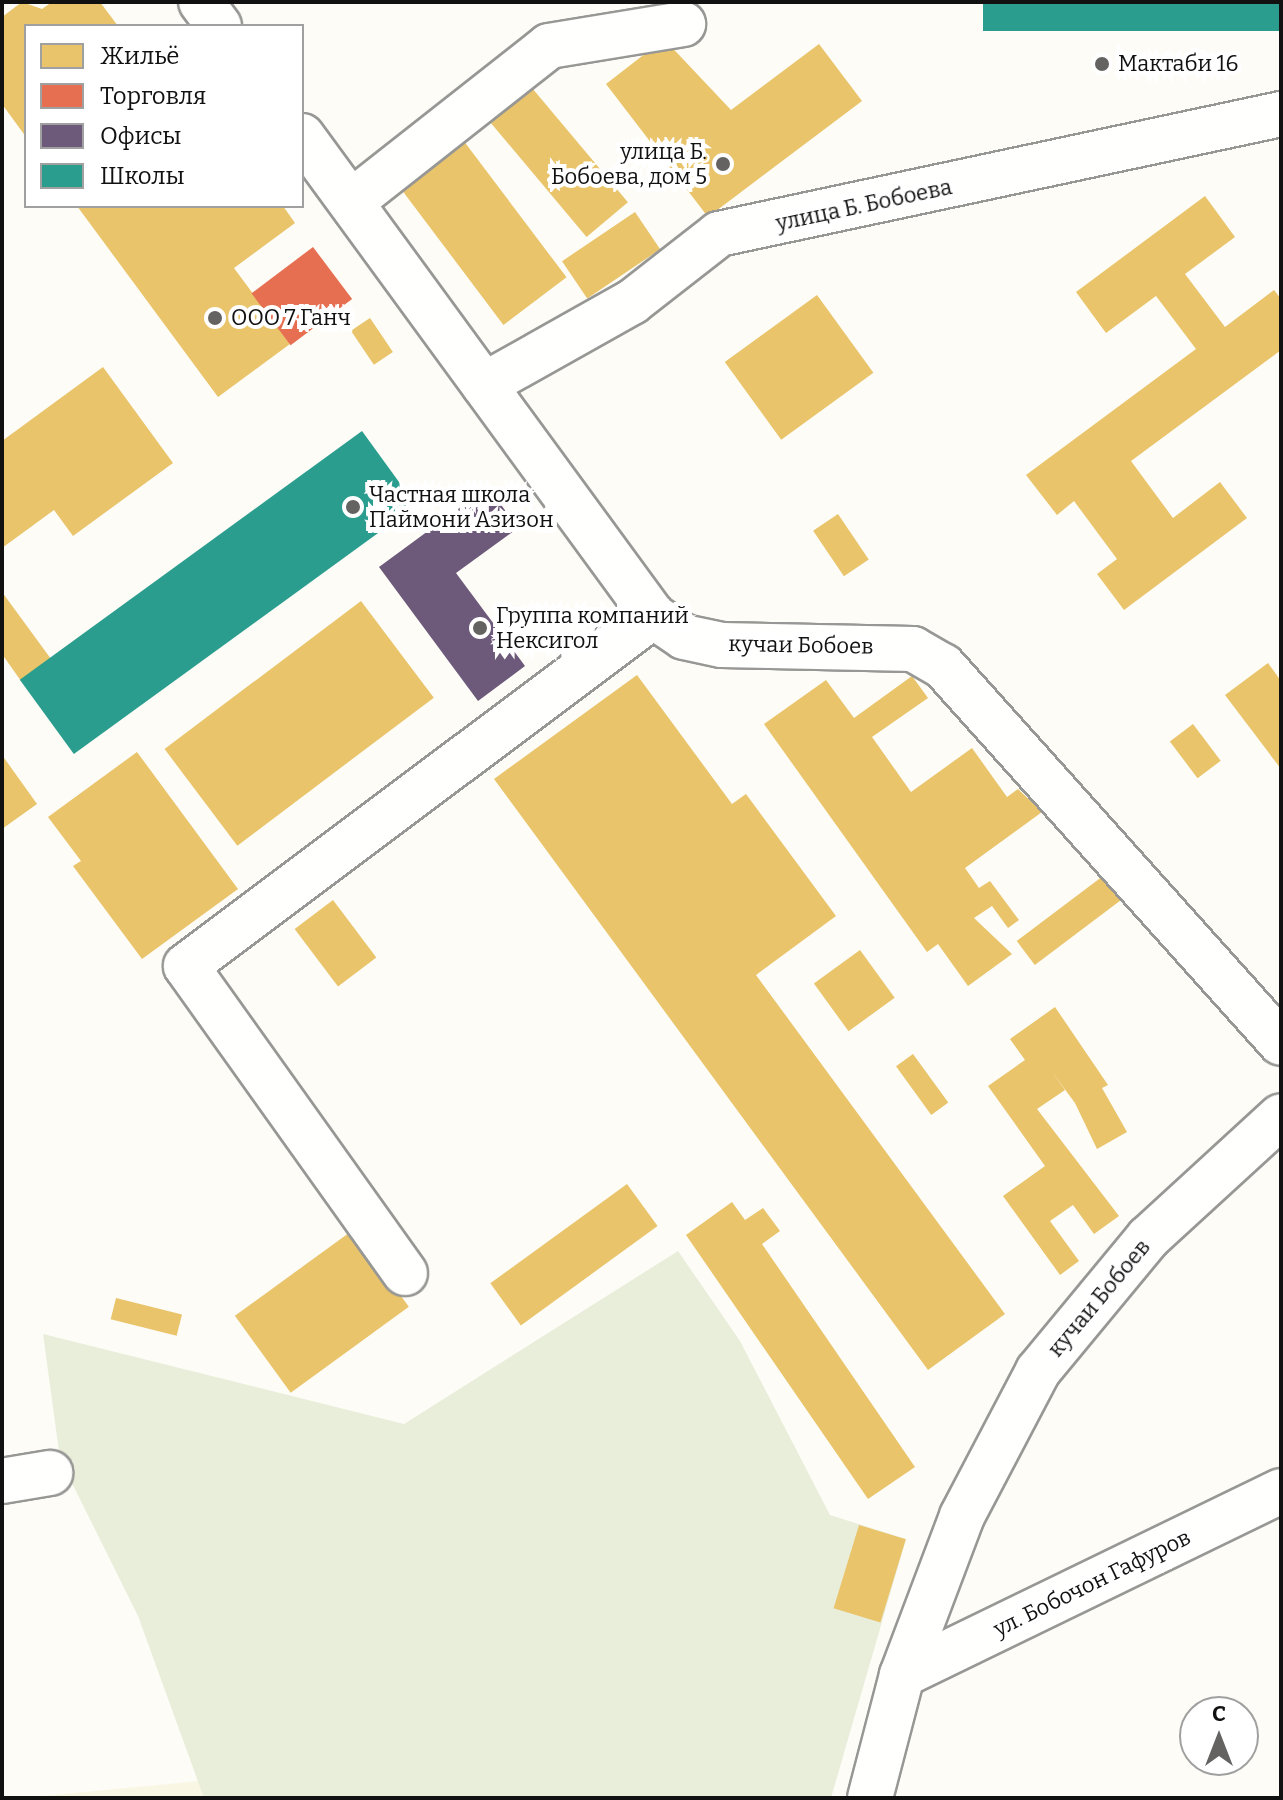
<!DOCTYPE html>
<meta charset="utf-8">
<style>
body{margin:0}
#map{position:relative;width:1283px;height:1800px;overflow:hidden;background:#fdfcf7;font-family:Bitter,serif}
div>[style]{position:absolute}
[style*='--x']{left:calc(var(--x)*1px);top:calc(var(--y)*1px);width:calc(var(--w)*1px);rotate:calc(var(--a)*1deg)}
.farmland>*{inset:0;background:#f9f7e4}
.cemetery>*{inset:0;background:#e9eedb}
.homes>*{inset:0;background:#e9c46a;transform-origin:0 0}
.shops>*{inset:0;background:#e76f51;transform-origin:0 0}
.offices>*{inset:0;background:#6d597a}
.schools>*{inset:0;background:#2a9d8f;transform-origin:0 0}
.roads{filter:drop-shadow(2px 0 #979795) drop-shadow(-2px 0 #979795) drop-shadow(0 2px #979795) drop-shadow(0 -2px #979795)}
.minor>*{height:44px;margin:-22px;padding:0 22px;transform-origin:22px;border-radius:22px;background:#fffffe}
.dots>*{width:22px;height:22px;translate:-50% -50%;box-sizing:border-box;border:4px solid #fff;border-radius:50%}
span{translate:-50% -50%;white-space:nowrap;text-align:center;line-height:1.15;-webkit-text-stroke:8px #fff;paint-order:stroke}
.poi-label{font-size:22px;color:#111}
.left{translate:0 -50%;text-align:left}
.right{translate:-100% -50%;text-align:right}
.street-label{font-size:22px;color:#111}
.frame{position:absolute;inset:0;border:4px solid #111;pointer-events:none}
.legend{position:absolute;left:24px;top:24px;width:280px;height:184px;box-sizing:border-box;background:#fff;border:2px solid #a0a0a0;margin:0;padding:10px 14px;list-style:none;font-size:24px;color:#111}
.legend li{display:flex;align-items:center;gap:16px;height:40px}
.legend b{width:40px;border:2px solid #a0a0a0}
.north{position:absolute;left:1179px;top:1696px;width:80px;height:80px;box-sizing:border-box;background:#fff;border:2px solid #a0a0a0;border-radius:50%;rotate:0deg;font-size:22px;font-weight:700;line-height:32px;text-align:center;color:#111}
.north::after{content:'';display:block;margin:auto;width:28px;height:36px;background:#646362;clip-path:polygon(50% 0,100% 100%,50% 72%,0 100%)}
</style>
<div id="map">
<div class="farmland">
<div style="clip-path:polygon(199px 1781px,204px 1798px,23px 1798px)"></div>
</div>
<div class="cemetery">
<div style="clip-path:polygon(678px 1251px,740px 1341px,830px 1515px,906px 1539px,831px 1798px,204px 1798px,138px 1616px,60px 1459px,43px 1334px,404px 1424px)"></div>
</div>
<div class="homes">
<div style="clip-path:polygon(22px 2px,42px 9px,52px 2px,100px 2px,118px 26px,26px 26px,26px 137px,2px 104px,2px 17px)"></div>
<div style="clip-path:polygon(664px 39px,731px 110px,819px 44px,862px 101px,708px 217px,606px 84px)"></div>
<div style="left:527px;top:82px;width:157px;height:54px;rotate:50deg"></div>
<div style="left:460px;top:136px;width:177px;height:79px;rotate:53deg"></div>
<div style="clip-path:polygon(1205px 196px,1235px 237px,1185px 274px,1225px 327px,1274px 290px,1281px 299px,1281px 350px,1131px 461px,1173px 518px,1220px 482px,1247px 518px,1124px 610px,1097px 574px,1117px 559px,1074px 501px,1057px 515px,1026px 475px,1196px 349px,1156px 296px,1106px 333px,1076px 292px)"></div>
<div style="clip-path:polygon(77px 206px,283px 206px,295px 223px,234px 268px,290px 344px,218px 397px)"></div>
<div style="left:635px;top:212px;width:45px;height:88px;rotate:56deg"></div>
<div style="left:817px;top:295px;width:96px;height:114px;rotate:54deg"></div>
<div style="left:370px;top:318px;width:41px;height:23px;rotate:56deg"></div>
<div style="clip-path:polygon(103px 367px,173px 463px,73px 536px,54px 510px,2px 548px,2px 441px)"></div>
<div style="left:838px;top:514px;width:55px;height:30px;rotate:56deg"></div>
<div style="clip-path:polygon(2px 592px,51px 659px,21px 681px,2px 654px)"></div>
<div style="left:361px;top:601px;width:121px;height:246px;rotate:53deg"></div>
<div style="clip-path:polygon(1268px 663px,1281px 681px,1281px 769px,1225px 695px)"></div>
<div style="clip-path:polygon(637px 675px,732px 804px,746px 794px,836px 916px,756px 975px,1005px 1314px,928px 1370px,494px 779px)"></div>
<div style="clip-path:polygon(912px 676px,928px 698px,872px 737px,911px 792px,972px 748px,1007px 797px,1018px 789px,1042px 812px,965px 868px,979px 888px,990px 881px,1019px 920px,1008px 928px,992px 906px,974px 918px,1012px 954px,968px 986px,938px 944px,927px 952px,764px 724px,826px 680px,854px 718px)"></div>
<div style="left:1193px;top:724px;width:46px;height:29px;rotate:53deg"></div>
<div style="clip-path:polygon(137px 752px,238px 889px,142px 959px,73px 866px,81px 861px,48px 817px)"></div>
<div style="clip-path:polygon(2px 755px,37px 804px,2px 829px)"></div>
<div style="left:1103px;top:876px;width:30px;height:108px;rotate:53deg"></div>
<div style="left:333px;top:900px;width:72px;height:48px;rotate:53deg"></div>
<div style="left:860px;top:950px;width:59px;height:57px;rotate:54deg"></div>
<div style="clip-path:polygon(1055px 1007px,1108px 1085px,1102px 1088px,1127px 1132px,1097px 1149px,1075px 1103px,1050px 1069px,1065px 1090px,1037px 1109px,1119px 1216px,1094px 1234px,1073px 1205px,1050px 1221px,1079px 1261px,1060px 1275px,1003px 1196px,1045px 1166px,988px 1086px,1025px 1060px,1010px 1039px)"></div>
<div style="left:913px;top:1054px;width:60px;height:21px;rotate:54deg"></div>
<div style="left:627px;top:1184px;width:52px;height:169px;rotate:54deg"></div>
<div style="clip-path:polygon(732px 1202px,745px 1220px,763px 1208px,780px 1231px,762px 1244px,915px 1467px,868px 1499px,686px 1235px)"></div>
<div style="left:353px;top:1230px;width:95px;height:146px;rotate:54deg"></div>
<div style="left:116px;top:1298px;width:68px;height:22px;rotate:14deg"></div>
<div style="left:859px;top:1525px;width:49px;height:87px;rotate:17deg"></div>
</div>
<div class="shops">
<div style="left:313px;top:247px;width:65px;height:77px;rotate:53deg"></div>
</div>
<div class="offices">
<div style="clip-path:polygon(488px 487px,518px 528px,456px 573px,525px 666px,478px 701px,379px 567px)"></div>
</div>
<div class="schools">
<div style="left:983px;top:2px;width:298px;height:29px"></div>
<div style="left:362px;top:431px;width:92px;height:423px;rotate:54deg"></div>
</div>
<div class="roads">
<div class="minor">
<div style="--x:201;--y:2;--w:30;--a:53"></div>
<div style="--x:302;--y:136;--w:595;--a:53.82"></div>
<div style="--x:653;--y:616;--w:37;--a:34"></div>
<div style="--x:684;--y:637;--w:39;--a:12"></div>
<div style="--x:722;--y:645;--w:191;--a:1.2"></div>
<div style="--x:913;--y:649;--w:34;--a:30"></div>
<div style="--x:943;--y:666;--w:506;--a:48.12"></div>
<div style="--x:351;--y:202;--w:252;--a:-38.2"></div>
<div style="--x:549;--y:46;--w:136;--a:-9.3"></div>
<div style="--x:484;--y:385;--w:170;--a:-29.3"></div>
<div style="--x:632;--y:302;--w:110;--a:-38"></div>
<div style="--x:719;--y:234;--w:575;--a:-12.05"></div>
<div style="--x:405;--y:1273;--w:377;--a:-125.5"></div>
<div style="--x:186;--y:966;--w:584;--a:-36.85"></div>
<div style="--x:2;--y:1481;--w:49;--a:-9.5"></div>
<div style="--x:902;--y:1675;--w:421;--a:-25.9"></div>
<div style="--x:870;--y:1798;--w:127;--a:-75.4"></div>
<div style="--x:902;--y:1675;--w:170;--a:-69.3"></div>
<div style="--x:962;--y:1516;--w:164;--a:-62.3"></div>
<div style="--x:1038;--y:1371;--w:173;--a:-50.4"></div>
<div style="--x:1148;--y:1238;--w:180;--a:-42.5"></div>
</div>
</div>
<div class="dots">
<div style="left:1102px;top:64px;background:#646362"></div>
<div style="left:723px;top:164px;background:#646362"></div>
<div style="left:215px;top:318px;background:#646362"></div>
<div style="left:353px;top:507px;background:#646362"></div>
<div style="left:480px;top:628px;background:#646362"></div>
</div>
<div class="poi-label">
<span class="left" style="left:1118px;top:64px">Мактаби 16</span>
<span class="right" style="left:707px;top:164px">улица Б.<br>Бобоева, дом 5</span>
<span class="left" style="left:231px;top:318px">ООО 7 Ганч</span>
<span class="left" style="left:369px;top:507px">Частная школа<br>Паймони Азизон</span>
<span class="left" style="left:496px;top:628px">Группа компаний<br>Нексигол</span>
</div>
<div class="street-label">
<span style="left:864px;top:205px;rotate:-12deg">улица Б. Бобоева</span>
<span style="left:801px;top:645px;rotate:1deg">кучаи Бобоев</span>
<span style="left:1099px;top:1298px;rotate:-50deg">кучаи Бобоев</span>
<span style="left:1092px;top:1583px;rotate:-26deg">ул. Бобочон Гафуров</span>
</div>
<div class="frame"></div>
<ul class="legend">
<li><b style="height:22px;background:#e9c46a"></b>Жильё</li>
<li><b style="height:22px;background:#e76f51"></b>Торговля</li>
<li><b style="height:22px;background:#6d597a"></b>Офисы</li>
<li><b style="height:22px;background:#2a9d8f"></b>Школы</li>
</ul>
<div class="north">С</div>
</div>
